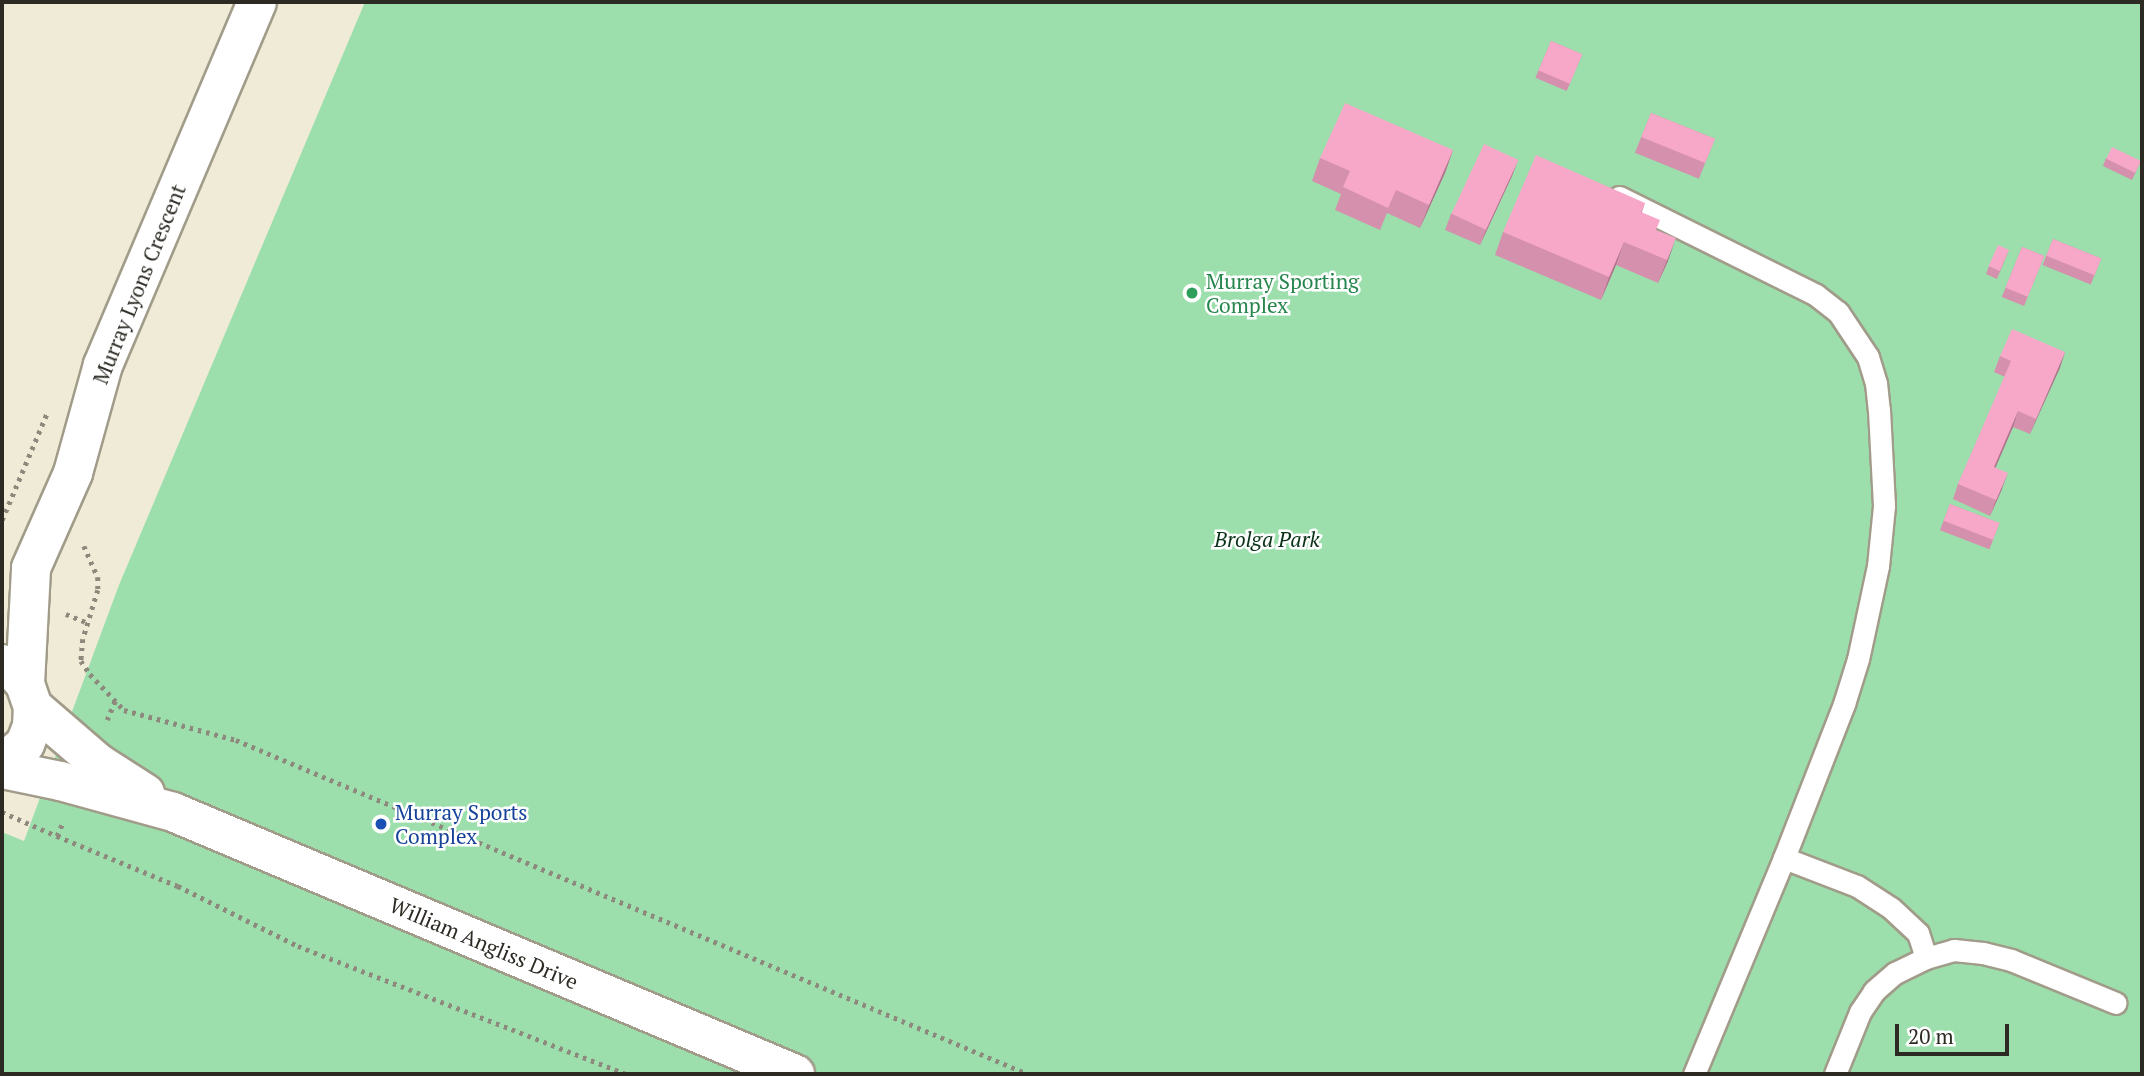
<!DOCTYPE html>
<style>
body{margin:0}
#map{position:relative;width:2144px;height:1076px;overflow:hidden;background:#f0ebd7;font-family:"PT Serif",serif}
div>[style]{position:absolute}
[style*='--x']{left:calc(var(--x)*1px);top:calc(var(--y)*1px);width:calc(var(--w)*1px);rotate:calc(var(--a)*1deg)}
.green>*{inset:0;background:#9cdfad}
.path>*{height:4.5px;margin-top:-2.25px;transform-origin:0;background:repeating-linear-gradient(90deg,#8d897c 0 3.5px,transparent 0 8.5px)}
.roads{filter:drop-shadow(2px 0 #a19c89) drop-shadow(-2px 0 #a19c89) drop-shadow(0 2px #a19c89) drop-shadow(0 -2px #a19c89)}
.service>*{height:21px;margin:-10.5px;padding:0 10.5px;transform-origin:10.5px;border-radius:10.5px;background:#fff}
.minor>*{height:38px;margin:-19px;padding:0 19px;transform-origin:19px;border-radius:19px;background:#fff}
.tertiary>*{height:38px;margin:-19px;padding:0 19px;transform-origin:19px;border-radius:19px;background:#fff}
.wall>*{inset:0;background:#d490ac;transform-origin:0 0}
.shaded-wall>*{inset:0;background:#ad758c}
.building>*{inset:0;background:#f7a7c8;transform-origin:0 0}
.dots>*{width:19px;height:19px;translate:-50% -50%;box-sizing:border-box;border:4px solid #fff;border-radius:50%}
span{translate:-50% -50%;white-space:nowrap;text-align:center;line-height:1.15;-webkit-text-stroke:5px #fff;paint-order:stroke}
.leisure-label{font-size:21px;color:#27864d}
.left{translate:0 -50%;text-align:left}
.street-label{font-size:21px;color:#2c2a23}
.park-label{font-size:21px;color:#0a3218;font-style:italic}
.transit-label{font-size:21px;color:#164399}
.frame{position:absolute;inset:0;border:4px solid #2c2a23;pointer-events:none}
.scale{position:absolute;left:1895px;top:1024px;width:114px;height:32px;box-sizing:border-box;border:4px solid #2c2a23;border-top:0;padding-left:9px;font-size:21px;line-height:24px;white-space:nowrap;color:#2c2a23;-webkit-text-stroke:5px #fff;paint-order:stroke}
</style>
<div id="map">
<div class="green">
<div style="clip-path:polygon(365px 2px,2142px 2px,2142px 1074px,2px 1074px,2px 832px,24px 841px,119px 585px)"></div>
</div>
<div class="path">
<div style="--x:2;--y:520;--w:116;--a:-67.2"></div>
<div style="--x:84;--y:546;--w:34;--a:66"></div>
<div style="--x:98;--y:577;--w:13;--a:90"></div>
<div style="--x:98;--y:590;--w:51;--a:107"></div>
<div style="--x:83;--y:639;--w:22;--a:95"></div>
<div style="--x:81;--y:661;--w:16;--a:55"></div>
<div style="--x:90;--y:674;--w:50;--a:46.6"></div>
<div style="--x:124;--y:710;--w:116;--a:15"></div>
<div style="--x:236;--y:740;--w:860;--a:22.87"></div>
<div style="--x:66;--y:614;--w:24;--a:22"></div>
<div style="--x:107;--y:720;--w:21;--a:-67"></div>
<div style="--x:2;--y:812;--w:60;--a:23.6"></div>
<div style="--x:57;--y:836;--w:15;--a:-67"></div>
<div style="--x:57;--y:836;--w:131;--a:22.5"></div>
<div style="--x:178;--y:886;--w:134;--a:26.6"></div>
<div style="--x:298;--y:946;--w:353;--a:21.3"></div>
</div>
<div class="roads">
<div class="service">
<div style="--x:1619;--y:197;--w:220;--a:26.4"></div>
<div style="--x:1816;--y:295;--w:28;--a:38"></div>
<div style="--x:1838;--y:312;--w:54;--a:56.3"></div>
<div style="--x:1868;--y:357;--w:27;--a:73"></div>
<div style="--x:1876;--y:383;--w:27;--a:84"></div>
<div style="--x:1879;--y:410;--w:96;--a:87"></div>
<div style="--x:1884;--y:506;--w:60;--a:95.7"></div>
<div style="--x:1878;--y:566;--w:95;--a:102.1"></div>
<div style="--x:1858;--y:659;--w:47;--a:107.3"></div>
<div style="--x:1844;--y:704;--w:165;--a:111.3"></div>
<div style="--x:1784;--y:858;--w:234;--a:112.6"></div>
<div style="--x:1784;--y:858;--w:78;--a:21"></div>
<div style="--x:1857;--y:886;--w:40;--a:32.9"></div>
<div style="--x:1891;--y:908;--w:37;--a:43"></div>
<div style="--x:1918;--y:933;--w:26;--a:72"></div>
<div style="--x:1835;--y:1074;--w:67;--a:-68"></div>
<div style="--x:1860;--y:1012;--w:25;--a:-56"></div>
<div style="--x:1874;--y:991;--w:28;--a:-41"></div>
<div style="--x:1895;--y:973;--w:34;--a:-26"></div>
<div style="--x:1926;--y:958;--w:29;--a:-16"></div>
<div style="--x:1954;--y:950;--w:29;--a:6"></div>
<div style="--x:1983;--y:953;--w:29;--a:14"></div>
<div style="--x:2011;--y:960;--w:113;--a:22.3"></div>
</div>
<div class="minor">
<div style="--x:25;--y:684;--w:116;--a:-87"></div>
</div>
<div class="tertiary">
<div style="--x:31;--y:568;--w:104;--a:-66.1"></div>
<div style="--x:73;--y:473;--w:112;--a:-74.5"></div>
<div style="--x:103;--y:365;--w:394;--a:-67"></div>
<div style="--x:2;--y:664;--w:11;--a:27"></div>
<div style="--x:12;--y:669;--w:20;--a:49"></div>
<div style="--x:25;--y:684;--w:24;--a:71"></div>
<div style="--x:33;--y:707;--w:19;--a:93"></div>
<div style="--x:32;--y:726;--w:19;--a:111"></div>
<div style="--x:25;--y:744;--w:30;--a:139"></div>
<div style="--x:33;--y:707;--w:86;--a:40.7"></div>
<div style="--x:98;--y:763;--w:56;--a:32.6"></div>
<div style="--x:2;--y:769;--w:59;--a:11.7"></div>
<div style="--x:60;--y:781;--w:117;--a:15.3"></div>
<div style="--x:173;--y:812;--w:675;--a:22.84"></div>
</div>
</div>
<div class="wall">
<div style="left:1551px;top:41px;width:34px;height:40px;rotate:23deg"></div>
<div style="left:1651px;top:113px;width:69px;height:43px;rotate:22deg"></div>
<div style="clip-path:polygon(1453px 150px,1445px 173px,1420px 228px,1387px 213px,1380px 230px,1335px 210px,1341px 194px,1312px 181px,1320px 158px)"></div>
<div style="clip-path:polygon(2106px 158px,2141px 161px,2132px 180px,2103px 166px)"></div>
<div style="clip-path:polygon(1518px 160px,1512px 176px,1480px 245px,1445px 230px,1451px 214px)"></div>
<div style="clip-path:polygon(1645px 203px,1642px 212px,1656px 230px,1668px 261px,1658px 283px,1616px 265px,1601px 300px,1495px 255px,1503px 232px)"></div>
<div style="left:2053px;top:239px;width:52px;height:28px;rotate:22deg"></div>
<div style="left:2022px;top:247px;width:24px;height:54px;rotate:22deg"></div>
<div style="clip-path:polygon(2009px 250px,1997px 279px,1986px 274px,1989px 266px)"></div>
<div style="clip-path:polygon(2065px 352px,2030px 434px,2013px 427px,1995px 467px,2002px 489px,1990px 516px,1953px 499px,1958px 484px,2005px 377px,1994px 372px,2000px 356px)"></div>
<div style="left:1950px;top:504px;width:53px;height:28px;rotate:21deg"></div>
</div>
<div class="shaded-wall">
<div style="clip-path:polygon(1453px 150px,1445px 173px,1420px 228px,1429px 205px)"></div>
<div style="clip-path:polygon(1518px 160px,1512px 176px,1480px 245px,1486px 230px)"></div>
<div style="clip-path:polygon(1676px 238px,1668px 261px,1658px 283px,1667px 260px)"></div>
<div style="clip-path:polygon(1624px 242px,1616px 265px,1601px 300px,1609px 277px)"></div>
<div style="clip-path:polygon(2065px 352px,2060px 368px,2030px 434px,2036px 419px)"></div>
<div style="clip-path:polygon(2018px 411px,2013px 427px,1989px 483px,1994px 467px)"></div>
<div style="clip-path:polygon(2008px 473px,2002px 489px,1990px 516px,1996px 500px)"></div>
</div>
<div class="building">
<div style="left:1551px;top:41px;width:34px;height:32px;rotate:23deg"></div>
<div style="clip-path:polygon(1345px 103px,1453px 150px,1429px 205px,1396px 190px,1388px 208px,1343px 187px,1350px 171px,1320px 158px)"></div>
<div style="left:1651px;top:113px;width:69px;height:26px;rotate:22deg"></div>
<div style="left:1484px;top:144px;width:38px;height:77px;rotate:25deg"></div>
<div style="left:2112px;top:147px;width:32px;height:13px;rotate:26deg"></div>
<div style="clip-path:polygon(1536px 155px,1645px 203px,1641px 212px,1660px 220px,1656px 230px,1676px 238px,1667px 260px,1624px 242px,1609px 277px,1503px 232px)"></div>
<div style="left:2053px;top:239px;width:52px;height:18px;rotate:22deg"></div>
<div style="left:1998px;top:245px;width:12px;height:23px;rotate:24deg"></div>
<div style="left:2022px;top:247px;width:24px;height:44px;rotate:22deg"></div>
<div style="clip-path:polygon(2012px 329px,2065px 352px,2036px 419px,2018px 411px,1994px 467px,2008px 473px,1996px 500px,1958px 484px,2011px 361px,2000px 356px)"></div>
<div style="left:1950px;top:504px;width:53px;height:18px;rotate:21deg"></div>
</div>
<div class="dots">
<div style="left:1192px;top:293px;background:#2e9e5b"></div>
<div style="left:381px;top:824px;background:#1a4fb4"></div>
</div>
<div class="leisure-label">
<span class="left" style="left:1206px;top:293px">Murray Sporting<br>Complex</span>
</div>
<div class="street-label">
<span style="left:139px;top:284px;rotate:-68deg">Murray Lyons Crescent</span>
<span style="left:484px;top:943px;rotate:23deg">William Angliss Drive</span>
</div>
<div class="park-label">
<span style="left:1267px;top:539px">Brolga Park</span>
</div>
<div class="transit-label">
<span class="left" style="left:395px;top:824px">Murray Sports<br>Complex</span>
</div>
<div class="frame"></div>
<div class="scale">20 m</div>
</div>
